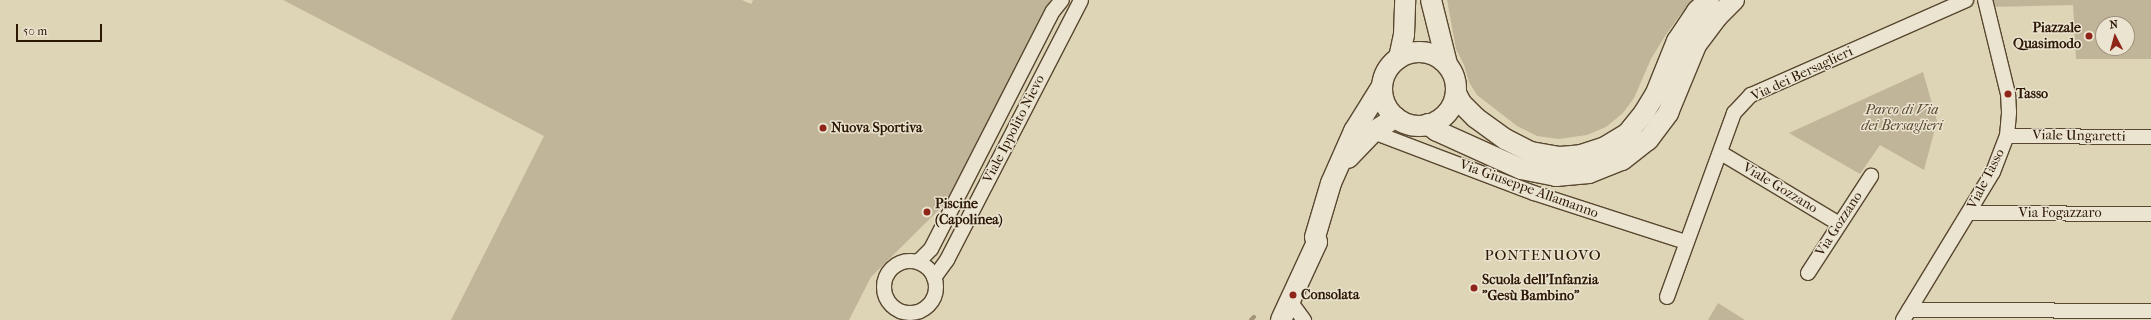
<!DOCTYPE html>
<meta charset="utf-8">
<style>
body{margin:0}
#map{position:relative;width:2151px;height:320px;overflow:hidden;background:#ded5b6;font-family:"IM FELL French Canon",serif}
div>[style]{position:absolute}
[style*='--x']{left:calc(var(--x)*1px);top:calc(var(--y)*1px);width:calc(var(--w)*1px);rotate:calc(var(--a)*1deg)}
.green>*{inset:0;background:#c0b598}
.stream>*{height:3.5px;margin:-1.75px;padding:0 1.75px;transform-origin:1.75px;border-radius:1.75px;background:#a29579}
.roads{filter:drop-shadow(1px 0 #594730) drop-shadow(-1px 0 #594730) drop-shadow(0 1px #594730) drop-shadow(0 -1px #594730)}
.minor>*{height:14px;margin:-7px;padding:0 7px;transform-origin:7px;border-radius:7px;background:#eae4d0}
.minor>.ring{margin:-7px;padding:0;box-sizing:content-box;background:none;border:14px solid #eae4d0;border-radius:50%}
.secondary>*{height:20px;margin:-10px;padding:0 10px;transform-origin:10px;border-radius:10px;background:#eae4d0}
.secondary>.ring{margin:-10px;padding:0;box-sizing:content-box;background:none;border:20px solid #eae4d0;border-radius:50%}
.dots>*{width:11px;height:11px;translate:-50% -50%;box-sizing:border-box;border:2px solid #eae4d0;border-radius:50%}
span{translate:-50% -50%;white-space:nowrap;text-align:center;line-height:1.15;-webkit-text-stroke:3px #eae4d0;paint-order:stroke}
.poi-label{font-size:14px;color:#2d1804;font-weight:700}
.right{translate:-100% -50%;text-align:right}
.left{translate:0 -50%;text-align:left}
.street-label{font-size:14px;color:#2d1804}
.park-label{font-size:14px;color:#594730;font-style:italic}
.neighbourhood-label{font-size:15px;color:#2d1804;letter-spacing:1px}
.north{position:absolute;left:2095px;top:16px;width:40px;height:40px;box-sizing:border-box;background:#eae4d0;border:1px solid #9e927e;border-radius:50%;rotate:354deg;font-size:11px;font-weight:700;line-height:16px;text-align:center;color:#2d1804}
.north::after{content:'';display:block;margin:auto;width:14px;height:18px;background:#8f2418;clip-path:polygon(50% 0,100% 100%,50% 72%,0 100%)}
.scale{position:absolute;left:16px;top:24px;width:86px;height:18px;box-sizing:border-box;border:2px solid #2d1804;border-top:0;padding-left:5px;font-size:12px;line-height:14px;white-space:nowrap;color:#2d1804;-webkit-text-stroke:3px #eae4d0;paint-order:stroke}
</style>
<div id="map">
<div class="green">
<div style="clip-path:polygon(283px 0,742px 0,751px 4px,753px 0,1050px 0,1054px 20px,975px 174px,871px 277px,849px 320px,451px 320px,544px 136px)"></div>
<div style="clip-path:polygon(1447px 0,1694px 0,1680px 15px,1665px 36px,1651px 59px,1634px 98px,1623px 113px,1606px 127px,1587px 135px,1559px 139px,1537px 136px,1517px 126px,1477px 95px,1469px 82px,1464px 65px,1456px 49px)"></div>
<div style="clip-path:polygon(evenodd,1984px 0,2151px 0,2151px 59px,2076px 59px,2073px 5px,1987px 7px,1984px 0,2103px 24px,2127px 24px,2127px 48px,2103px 48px,2103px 24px)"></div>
<div style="clip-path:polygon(1923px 72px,1937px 121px,1924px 170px,1880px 145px,1860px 174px,1789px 133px)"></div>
<div style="clip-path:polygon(1718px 303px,1745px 320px,1708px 320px)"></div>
</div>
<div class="stream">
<div style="--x:1251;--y:320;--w:4;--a:-45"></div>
</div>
<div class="roads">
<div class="minor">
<div style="--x:1373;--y:132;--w:172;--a:20.8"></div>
<div style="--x:1534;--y:193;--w:160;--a:17.9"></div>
<div style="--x:2007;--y:136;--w:144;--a:0.4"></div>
<div style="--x:1721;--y:153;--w:138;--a:31"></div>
<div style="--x:1969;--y:213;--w:182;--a:0.3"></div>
<div class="ring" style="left:884px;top:261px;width:38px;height:38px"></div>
<div style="--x:918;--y:262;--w:18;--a:-45"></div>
<div style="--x:931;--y:249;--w:267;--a:-62.9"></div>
<div style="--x:1053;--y:11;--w:14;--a:-51"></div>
<div style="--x:1808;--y:273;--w:116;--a:-57"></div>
<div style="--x:934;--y:278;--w:22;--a:-54"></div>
<div style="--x:947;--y:260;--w:292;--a:-62.7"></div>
<div style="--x:1667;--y:297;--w:196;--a:-70"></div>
<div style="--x:1734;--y:113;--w:25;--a:-47"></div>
<div style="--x:1751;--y:95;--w:235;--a:-23.8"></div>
<div style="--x:1290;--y:301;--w:24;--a:54"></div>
<div style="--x:1909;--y:310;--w:242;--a:0.2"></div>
<div style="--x:1903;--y:320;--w:173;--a:-58.7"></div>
<div style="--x:1993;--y:172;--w:39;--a:-69"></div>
<div style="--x:2007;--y:136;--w:24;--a:-85"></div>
<div style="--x:2009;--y:112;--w:18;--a:-93"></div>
<div style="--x:2008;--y:94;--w:97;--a:-103.7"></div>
</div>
<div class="secondary">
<div style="--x:1431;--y:0;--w:66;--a:76"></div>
<div class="ring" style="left:1382px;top:52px;width:54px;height:54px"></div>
<div style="--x:1399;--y:58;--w:24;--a:-78"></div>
<div style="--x:1404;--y:35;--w:35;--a:-88"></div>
<div style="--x:1456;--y:93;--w:11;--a:63"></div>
<div style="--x:1461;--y:103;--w:21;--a:45"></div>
<div style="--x:1476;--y:118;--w:36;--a:36"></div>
<div style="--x:1505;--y:139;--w:29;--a:27"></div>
<div style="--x:1531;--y:152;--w:29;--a:10"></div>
<div style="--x:1560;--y:157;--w:21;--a:-5"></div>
<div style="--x:1581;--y:155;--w:25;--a:-18"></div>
<div style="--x:1605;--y:147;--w:26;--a:-31"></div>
<div style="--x:1627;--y:134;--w:27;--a:-51"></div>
<div style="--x:1644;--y:113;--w:23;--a:-59"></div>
<div style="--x:1656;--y:93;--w:56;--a:-68"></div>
<div style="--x:1677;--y:41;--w:36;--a:-56"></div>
<div style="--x:1697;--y:11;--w:16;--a:-43"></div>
<div style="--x:1428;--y:124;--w:11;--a:38"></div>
<div style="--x:1437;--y:131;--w:92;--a:24.3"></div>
<div style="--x:1521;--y:169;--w:36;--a:11"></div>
<div style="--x:1556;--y:176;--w:33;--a:-5"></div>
<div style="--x:1589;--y:173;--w:35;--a:-22"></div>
<div style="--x:1622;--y:160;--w:33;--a:-38"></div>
<div style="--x:1648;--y:140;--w:34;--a:-53"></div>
<div style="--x:1668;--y:113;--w:74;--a:-67.6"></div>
<div style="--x:1696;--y:45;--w:35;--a:-53"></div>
<div style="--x:1717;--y:17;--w:24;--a:-45"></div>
<div style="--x:1348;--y:158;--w:36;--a:-46"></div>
<div style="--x:1373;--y:132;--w:27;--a:-33"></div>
<div style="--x:1281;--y:320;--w:86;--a:-65.2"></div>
<div style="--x:1317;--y:242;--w:5;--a:-112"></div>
<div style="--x:1315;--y:237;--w:56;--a:-73.5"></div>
<div style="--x:1331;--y:183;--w:57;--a:-66.1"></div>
<div style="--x:1354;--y:131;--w:53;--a:-58.1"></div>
</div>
</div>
<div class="dots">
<div style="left:2089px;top:36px;background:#8f2418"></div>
<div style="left:2008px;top:94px;background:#8f2418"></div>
<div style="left:823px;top:128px;background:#8f2418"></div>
<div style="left:927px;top:212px;background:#8f2418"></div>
<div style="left:1474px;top:288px;background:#8f2418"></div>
<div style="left:1293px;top:295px;background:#8f2418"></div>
</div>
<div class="poi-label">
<span class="right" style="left:2081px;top:36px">Piazzale<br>Quasimodo</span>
<span class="left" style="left:2016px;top:94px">Tasso</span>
<span class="left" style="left:831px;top:128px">Nuova Sportiva</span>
<span class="left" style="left:935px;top:212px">Piscine<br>(Capolinea)</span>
<span class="left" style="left:1482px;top:288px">Scuola dell'Infanzia<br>"Gesù Bambino"</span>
<span class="left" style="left:1301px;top:295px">Consolata</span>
</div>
<div class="street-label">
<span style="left:1802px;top:74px;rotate:-25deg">Via dei Bersaglieri</span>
<span style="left:1014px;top:129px;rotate:-63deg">Viale Ippolito Nievo</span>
<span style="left:2079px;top:136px;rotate:1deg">Viale Ungaretti</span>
<span style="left:1986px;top:179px;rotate:-63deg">Viale Tasso</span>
<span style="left:1780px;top:188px;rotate:31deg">Viale Gozzano</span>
<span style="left:1529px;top:189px;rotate:20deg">Via Giuseppe Allamanno</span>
<span style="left:2060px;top:213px">Via Fogazzaro</span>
<span style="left:1839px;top:224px;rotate:-57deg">Via Gozzano</span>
</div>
<div class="park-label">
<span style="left:1902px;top:118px">Parco di Via<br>dei Bersaglieri</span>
</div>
<div class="neighbourhood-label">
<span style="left:1543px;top:256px">PONTENUOVO</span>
</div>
<div class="north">N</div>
<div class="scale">50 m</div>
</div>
